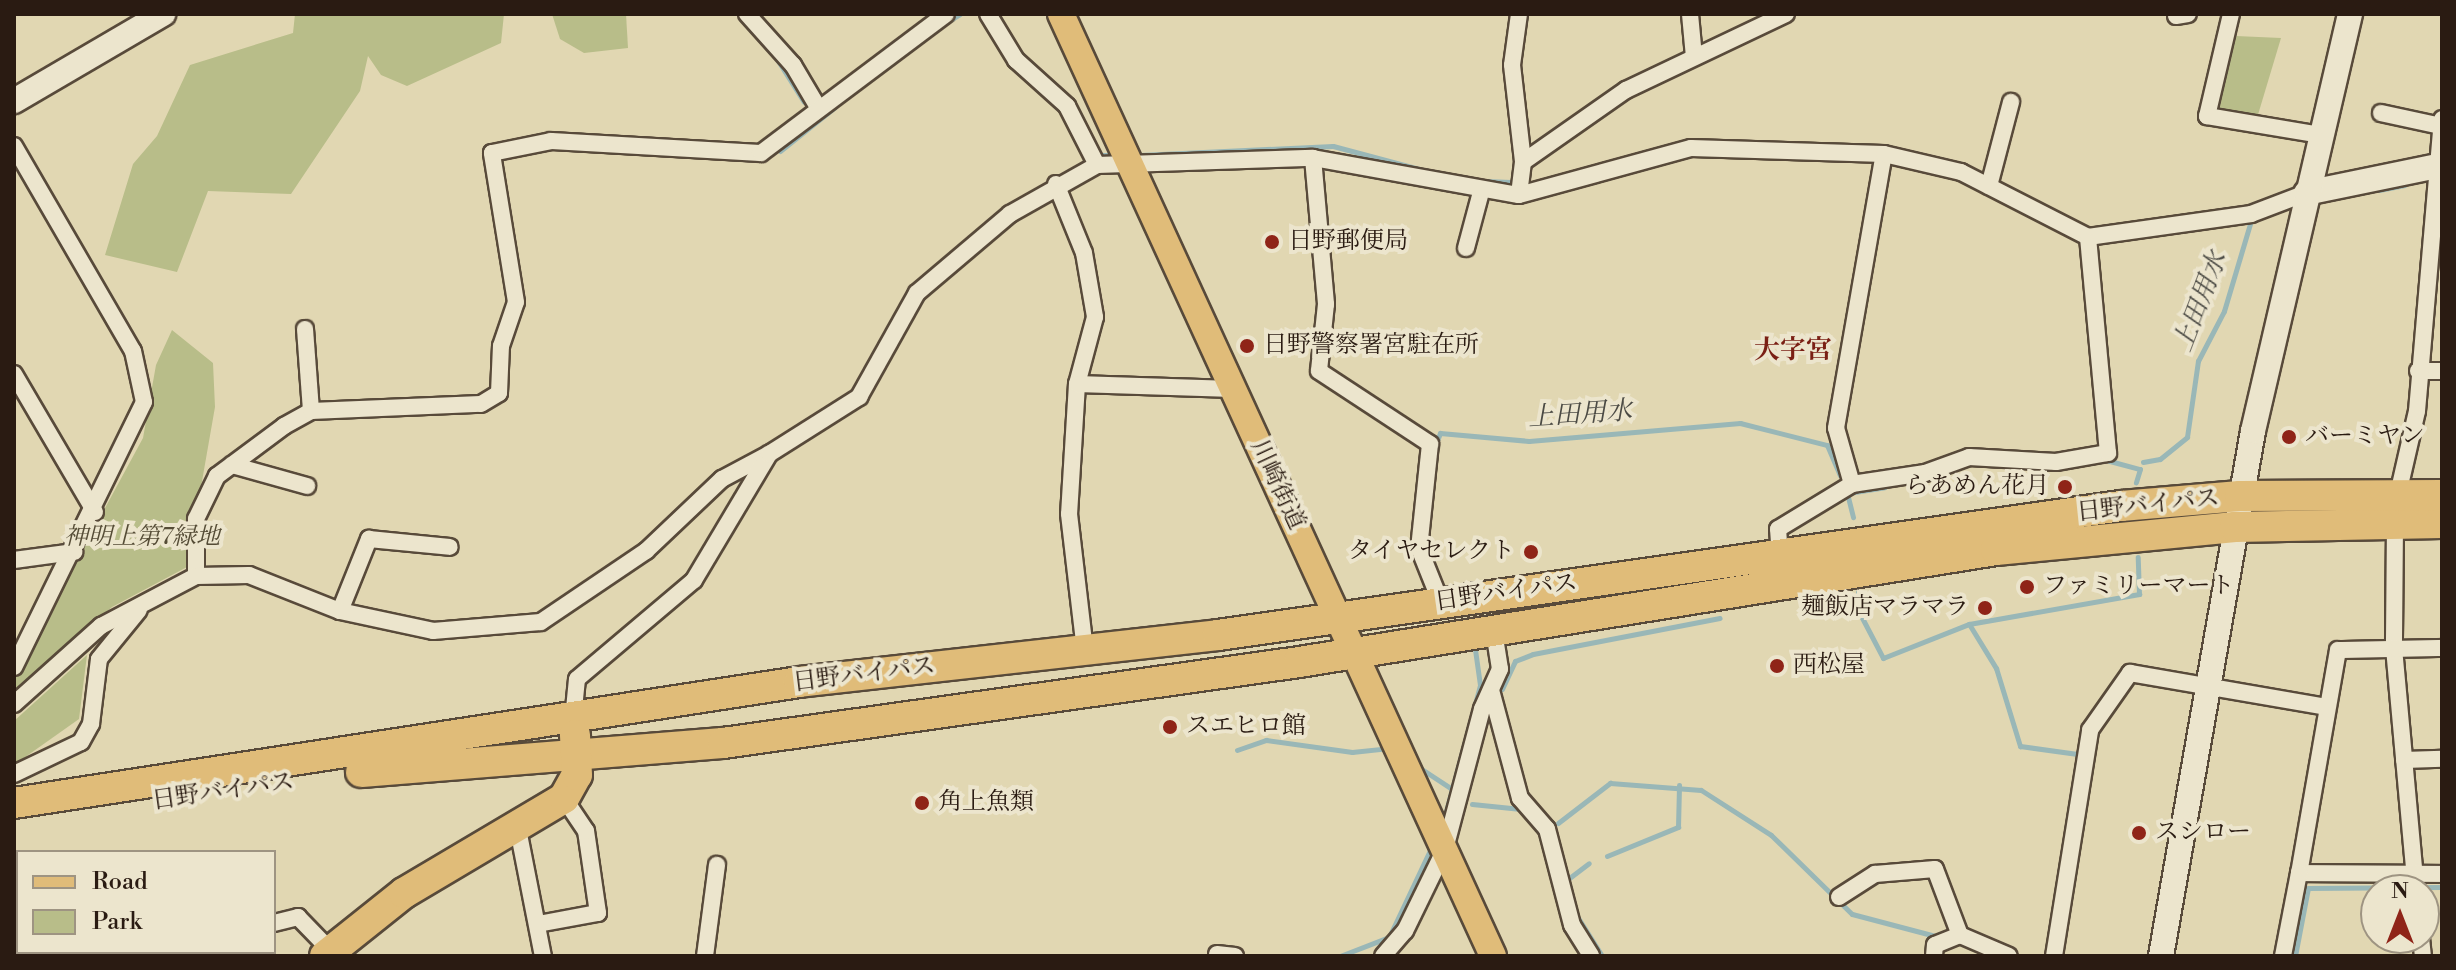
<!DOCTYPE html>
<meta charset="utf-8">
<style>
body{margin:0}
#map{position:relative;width:2456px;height:970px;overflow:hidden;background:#e1d7b2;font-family:"Libre Bodoni","Noto Serif JP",serif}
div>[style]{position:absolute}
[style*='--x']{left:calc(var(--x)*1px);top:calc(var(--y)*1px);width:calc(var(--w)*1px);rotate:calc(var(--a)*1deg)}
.green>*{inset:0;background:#b8bd89}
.stream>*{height:5px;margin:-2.5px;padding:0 2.5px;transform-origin:2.5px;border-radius:2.5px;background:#99b7b7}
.roads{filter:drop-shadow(2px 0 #584a3a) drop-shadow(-2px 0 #584a3a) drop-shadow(0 2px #584a3a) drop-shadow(0 -2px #584a3a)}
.street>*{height:16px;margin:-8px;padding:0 8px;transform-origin:8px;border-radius:8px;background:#ece5cd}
.secondary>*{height:24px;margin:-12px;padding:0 12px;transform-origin:12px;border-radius:12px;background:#ece5cd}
.primary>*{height:26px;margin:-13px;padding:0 13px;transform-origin:13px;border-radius:13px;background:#e0bc79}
.highway>*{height:30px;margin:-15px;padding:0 15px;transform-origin:15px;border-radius:15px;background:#e0bc79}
.dots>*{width:22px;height:22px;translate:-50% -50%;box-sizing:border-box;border:4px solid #ece5cd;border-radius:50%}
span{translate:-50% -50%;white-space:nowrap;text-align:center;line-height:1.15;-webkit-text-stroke:8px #ece5cd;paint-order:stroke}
.poi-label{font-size:24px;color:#2a1b12}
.left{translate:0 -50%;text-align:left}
.right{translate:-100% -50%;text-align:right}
.street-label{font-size:24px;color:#2a1b12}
.park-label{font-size:24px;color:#554c36;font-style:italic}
.water-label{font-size:26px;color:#4b4a44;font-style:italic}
.neighbourhood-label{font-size:26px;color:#7a1f14;font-weight:700}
.frame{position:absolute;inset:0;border:16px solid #2a1b12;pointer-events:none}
.legend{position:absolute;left:16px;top:850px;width:260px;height:104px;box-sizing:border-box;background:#ece5cd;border:2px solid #9e9482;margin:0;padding:10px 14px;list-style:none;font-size:24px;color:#2a1b12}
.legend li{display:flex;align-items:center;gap:16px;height:40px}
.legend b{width:40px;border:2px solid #9e9482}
.north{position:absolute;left:2360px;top:874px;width:80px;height:80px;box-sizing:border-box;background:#ece5cd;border:2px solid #9e9482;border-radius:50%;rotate:0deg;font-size:22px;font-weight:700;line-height:32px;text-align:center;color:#2a1b12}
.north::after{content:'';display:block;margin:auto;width:28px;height:36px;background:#8f2418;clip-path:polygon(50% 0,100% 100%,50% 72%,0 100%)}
</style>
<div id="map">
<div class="green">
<div style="clip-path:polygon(295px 14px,504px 14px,501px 43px,407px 86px,381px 75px,368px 56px,360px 91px,291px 194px,208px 191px,177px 272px,105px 255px,133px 164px,157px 136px,190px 65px,293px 33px)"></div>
<div style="clip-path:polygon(552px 14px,626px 14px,628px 48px,584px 53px,560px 39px)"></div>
<div style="clip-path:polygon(2236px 36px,2281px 38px,2257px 118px,2219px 108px)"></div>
<div style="clip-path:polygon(172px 330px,213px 363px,215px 407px,187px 567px,112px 607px,14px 693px,14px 676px,143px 438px,156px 365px)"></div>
<div style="clip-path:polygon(87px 655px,79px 719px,14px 765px,14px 721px)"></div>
</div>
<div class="stream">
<div style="--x:947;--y:22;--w:15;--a:-32"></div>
<div style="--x:985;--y:22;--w:38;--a:60"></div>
<div style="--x:775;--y:56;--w:54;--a:57.8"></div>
<div style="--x:780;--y:151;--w:70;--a:-38.7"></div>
<div style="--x:1102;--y:155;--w:15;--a:0"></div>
<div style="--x:1140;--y:155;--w:193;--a:-2.7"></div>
<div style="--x:1333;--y:146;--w:89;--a:15"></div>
<div style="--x:1484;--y:181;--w:27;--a:2"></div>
<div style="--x:2379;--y:190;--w:26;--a:-11"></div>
<div style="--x:1436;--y:443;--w:11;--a:-68"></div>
<div style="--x:1440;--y:433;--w:89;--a:5.1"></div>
<div style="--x:1529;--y:441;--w:212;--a:-4.9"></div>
<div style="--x:1740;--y:423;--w:90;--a:14.2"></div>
<div style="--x:1827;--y:445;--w:33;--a:67"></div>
<div style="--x:2106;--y:460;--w:35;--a:15"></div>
<div style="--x:2140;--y:469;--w:14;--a:107"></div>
<div style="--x:2143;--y:462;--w:17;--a:-10"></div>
<div style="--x:2160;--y:459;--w:35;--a:-39"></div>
<div style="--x:2187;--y:437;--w:77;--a:-81.8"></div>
<div style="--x:2198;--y:361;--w:56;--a:-62.5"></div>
<div style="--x:2224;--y:311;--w:91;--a:-73.4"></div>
<div style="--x:1847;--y:493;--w:25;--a:76"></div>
<div style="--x:1848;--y:493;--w:37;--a:-9"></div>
<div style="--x:1858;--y:592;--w:20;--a:87"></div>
<div style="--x:1859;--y:612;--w:52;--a:62.4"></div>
<div style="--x:1883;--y:658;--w:92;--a:-21.6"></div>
<div style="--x:1969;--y:624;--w:173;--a:-10"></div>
<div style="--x:2139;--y:594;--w:37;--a:-92"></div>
<div style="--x:1969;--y:624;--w:52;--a:58.5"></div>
<div style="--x:1996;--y:668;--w:82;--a:72.9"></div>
<div style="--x:2020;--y:746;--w:58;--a:8"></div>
<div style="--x:1502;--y:689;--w:31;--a:-65"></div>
<div style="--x:1515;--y:661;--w:19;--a:-21"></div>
<div style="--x:1533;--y:654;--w:190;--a:-10.9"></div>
<div style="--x:1237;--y:750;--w:31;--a:-19"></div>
<div style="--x:1266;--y:740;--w:87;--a:7.9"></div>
<div style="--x:1352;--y:752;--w:37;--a:-6"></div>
<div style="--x:1417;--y:766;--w:42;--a:33.3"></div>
<div style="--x:1472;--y:804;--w:49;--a:5.8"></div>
<div style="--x:1445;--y:815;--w:135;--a:-74.9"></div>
<div style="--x:1480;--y:685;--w:34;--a:-98"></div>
<div style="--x:1558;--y:823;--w:66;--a:-37.6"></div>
<div style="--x:1610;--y:783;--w:91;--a:4.4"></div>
<div style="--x:1701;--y:790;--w:83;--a:32.7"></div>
<div style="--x:1771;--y:835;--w:113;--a:44.3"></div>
<div style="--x:1852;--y:914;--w:94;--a:14.8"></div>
<div style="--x:1607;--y:856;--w:77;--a:-22.2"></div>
<div style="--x:1678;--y:827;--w:42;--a:-88.6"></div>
<div style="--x:1568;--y:879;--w:26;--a:-37"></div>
<div style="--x:1575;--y:913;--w:51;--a:57.9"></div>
<div style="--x:14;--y:936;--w:4;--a:-27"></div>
<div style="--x:1340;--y:956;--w:53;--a:-21.2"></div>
<div style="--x:1389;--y:937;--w:98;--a:-64.7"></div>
<div style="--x:2295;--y:956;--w:69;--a:-79.2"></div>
<div style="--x:2308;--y:888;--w:134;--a:-0.4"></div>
</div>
<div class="roads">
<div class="street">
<div style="--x:747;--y:14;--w:69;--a:48"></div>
<div style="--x:793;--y:65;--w:51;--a:59.4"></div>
<div style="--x:988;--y:14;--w:54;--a:58.7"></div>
<div style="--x:1016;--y:60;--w:69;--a:42"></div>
<div style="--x:1067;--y:106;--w:66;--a:63"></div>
<div style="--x:1519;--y:14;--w:51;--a:97.8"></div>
<div style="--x:1512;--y:65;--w:98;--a:83.5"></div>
<div style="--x:1523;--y:162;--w:33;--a:97"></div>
<div style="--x:1690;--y:14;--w:43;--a:84.7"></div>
<div style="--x:2231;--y:14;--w:105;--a:103.2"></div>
<div style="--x:2207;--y:116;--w:116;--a:9.5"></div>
<div style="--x:2176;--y:16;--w:12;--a:-9"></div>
<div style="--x:2381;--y:113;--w:61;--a:12.2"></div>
<div style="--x:14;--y:146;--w:237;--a:59.9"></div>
<div style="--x:133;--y:351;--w:52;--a:77.8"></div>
<div style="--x:144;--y:402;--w:295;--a:116.1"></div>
<div style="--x:1313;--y:158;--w:147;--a:84.9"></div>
<div style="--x:1326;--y:304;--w:67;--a:96"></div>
<div style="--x:1319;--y:371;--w:133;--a:33.3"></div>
<div style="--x:1430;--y:444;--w:105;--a:96"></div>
<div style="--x:1419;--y:548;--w:59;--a:68.2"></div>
<div style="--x:1523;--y:162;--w:126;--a:-35"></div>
<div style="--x:1626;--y:90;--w:177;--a:-25.4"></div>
<div style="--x:1056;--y:184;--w:74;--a:67.9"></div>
<div style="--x:1084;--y:253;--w:65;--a:80.2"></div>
<div style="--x:1095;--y:317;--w:69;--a:105"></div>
<div style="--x:1077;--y:384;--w:130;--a:93.5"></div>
<div style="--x:1069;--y:514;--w:137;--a:83.3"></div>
<div style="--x:1989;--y:186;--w:87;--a:-75.3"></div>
<div style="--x:1466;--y:248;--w:58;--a:-75"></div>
<div style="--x:305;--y:329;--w:82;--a:85.8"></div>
<div style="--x:2418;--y:371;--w:24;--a:0"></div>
<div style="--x:14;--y:374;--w:160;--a:59.6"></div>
<div style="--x:1077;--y:384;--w:156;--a:1.8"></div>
<div style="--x:232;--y:465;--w:78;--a:15.6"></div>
<div style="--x:1852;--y:484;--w:58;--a:-105.9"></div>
<div style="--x:1836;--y:428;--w:278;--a:-80.1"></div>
<div style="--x:2398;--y:494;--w:85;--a:-77.1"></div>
<div style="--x:2417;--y:411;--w:293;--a:-85.1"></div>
<div style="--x:2395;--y:524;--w:124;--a:90.5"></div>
<div style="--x:2394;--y:648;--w:243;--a:84.8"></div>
<div style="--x:1780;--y:557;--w:28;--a:-94"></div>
<div style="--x:1778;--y:529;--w:87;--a:-31.3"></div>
<div style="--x:1852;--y:484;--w:74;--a:-8.6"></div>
<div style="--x:1925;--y:473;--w:47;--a:-20"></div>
<div style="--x:1969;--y:457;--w:87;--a:3.3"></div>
<div style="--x:2056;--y:462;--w:53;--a:-9.8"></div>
<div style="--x:2108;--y:453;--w:217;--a:-95.3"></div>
<div style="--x:14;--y:560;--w:61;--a:-7.6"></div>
<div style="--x:196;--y:576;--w:57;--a:-90"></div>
<div style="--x:196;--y:519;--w:48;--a:-64"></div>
<div style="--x:217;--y:476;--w:84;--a:-36.7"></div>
<div style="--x:284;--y:426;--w:31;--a:-29"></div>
<div style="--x:311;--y:411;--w:170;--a:-2.4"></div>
<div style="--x:481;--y:404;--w:21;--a:-31"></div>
<div style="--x:499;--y:393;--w:47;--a:-87.6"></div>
<div style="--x:501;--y:346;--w:46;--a:-71.2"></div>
<div style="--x:516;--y:302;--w:151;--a:-99.2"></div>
<div style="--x:492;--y:153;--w:60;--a:-11.5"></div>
<div style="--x:551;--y:141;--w:210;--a:3.3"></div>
<div style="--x:761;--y:153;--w:231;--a:-36.9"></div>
<div style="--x:340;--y:611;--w:78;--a:-68.1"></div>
<div style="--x:369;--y:539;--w:81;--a:5.6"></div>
<div style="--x:2442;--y:648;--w:104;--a:178.9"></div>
<div style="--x:2338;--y:650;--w:226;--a:99.9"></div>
<div style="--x:2299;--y:873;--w:143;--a:0.4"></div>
<div style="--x:1491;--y:690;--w:112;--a:75"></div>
<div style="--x:1520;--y:798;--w:41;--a:48.9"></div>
<div style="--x:1547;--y:829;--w:99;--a:75.4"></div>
<div style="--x:1572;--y:925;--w:36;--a:58"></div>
<div style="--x:14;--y:704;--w:117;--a:-41.9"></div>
<div style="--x:101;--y:626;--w:107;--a:-27.8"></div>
<div style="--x:196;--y:576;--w:53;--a:-1.1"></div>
<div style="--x:249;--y:575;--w:98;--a:21.6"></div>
<div style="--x:340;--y:611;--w:95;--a:12.1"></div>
<div style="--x:433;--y:631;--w:108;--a:-4.8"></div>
<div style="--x:541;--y:622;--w:127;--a:-34.1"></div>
<div style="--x:646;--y:551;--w:105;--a:-43.5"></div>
<div style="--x:722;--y:479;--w:51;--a:-28.1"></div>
<div style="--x:573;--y:719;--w:40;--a:-84.3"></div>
<div style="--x:577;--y:679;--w:153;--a:-40.2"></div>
<div style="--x:694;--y:580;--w:147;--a:-59.2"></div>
<div style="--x:769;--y:454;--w:107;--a:-32.3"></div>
<div style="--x:859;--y:397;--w:119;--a:-60.9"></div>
<div style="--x:917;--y:293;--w:122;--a:-40.3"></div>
<div style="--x:1010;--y:214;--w:100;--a:-29.4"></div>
<div style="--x:1097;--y:165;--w:216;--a:-1.9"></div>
<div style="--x:1313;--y:158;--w:209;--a:10.2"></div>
<div style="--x:1519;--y:195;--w:178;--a:-15.3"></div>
<div style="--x:1691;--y:148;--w:193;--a:1.8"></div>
<div style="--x:1884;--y:154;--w:79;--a:13.2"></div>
<div style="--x:1961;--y:172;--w:143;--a:27.1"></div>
<div style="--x:2088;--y:237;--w:165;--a:-8"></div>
<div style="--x:2251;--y:214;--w:59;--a:-20.9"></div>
<div style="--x:2404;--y:760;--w:38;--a:-2"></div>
<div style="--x:14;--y:774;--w:74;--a:-25.5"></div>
<div style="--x:81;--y:742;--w:21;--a:-61"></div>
<div style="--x:91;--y:724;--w:65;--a:-83"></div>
<div style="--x:99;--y:659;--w:63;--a:-50.8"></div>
<div style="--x:517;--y:824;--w:135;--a:78.9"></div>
<div style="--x:14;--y:877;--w:4;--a:-14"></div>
<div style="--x:1839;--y:897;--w:43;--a:-32.6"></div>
<div style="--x:1875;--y:874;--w:60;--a:-4.8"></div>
<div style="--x:1935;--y:869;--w:71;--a:69.3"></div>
<div style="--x:1960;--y:935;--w:53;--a:23.2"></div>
<div style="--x:274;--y:923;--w:25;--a:-14"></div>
<div style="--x:298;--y:917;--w:46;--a:45.9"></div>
<div style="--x:538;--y:924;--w:61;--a:-10.4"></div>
<div style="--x:598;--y:913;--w:83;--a:-98.3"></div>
<div style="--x:586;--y:831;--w:40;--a:-124"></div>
<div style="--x:2421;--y:938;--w:18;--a:84"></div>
<div style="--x:195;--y:952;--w:5;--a:53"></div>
<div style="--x:1217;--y:954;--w:18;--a:6"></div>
<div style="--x:218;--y:956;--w:8;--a:-30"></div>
<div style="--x:705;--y:956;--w:92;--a:-82.5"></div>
<div style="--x:1383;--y:956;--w:33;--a:-49"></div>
<div style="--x:1405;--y:931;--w:91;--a:-64"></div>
<div style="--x:1445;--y:849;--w:145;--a:-75.2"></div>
<div style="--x:1482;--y:709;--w:44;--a:-65.8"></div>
<div style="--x:1500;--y:669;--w:39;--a:-99"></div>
<div style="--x:1934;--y:956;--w:11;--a:-85"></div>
<div style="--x:1935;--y:945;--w:27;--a:-22"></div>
<div style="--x:2054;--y:956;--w:229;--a:-80.9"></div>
<div style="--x:2090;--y:730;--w:70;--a:-54.9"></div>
<div style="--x:2130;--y:673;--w:199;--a:9.8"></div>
<div style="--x:2283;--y:956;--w:85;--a:-79.1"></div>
</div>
<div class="secondary">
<div style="--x:14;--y:101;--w:173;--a:-30.3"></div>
<div style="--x:2306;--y:193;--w:139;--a:-11.6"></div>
<div style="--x:2161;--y:956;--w:533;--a:-80.06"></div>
<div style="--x:2253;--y:431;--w:428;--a:-76.9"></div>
</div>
<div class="primary">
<div style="--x:1061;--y:14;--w:1036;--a:65.36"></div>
</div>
<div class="highway">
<div style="--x:361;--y:772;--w:363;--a:-4.6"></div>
<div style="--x:723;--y:743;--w:582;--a:-8"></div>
<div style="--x:1299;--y:662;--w:706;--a:-9.13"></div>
<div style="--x:1996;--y:550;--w:240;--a:-5.5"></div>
<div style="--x:2235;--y:527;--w:207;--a:-1.1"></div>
<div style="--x:14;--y:803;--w:794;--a:-8.76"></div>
<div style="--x:799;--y:682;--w:422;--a:-6.4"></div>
<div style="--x:1218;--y:635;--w:912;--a:-8.13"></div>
<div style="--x:2121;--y:506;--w:119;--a:-4.8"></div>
<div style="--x:2240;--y:496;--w:202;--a:-0.3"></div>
<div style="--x:325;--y:956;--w:101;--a:-38.6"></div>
<div style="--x:404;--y:893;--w:186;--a:-30.7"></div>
<div style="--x:564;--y:798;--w:26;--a:-61"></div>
<div style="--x:577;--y:775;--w:40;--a:-92.9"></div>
</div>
</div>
<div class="dots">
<div style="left:1272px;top:242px;background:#8f2418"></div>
<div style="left:1247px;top:346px;background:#8f2418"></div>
<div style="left:2289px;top:437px;background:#8f2418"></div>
<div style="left:2065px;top:487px;background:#8f2418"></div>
<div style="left:1531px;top:552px;background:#8f2418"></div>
<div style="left:2027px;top:587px;background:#8f2418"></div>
<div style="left:1985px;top:608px;background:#8f2418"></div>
<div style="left:1777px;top:666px;background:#8f2418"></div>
<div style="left:1170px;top:727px;background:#8f2418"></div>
<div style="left:922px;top:803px;background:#8f2418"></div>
<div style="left:2139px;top:833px;background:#8f2418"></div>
</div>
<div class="poi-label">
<span class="left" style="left:1288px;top:242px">日野郵便局</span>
<span class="left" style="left:1263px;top:346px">日野警察署宮駐在所</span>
<span class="left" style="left:2305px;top:437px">バーミヤン</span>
<span class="right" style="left:2049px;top:487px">らあめん花月</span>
<span class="right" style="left:1515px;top:552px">タイヤセレクト</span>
<span class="left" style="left:2043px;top:587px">ファミリーマート</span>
<span class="right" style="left:1969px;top:608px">麺飯店マラマラ</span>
<span class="left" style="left:1793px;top:666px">西松屋</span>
<span class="left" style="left:1186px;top:727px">スエヒロ館</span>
<span class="left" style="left:938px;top:803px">角上魚類</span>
<span class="left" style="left:2155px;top:833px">スシロー</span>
</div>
<div class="street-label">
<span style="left:1277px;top:485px;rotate:65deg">川崎街道</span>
<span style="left:2148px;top:506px;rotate:-6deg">日野バイパス</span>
<span style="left:1506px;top:593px;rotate:-8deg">日野バイパス</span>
<span style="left:864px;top:675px;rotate:-7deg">日野バイパス</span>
<span style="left:223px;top:792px;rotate:-8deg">日野バイパス</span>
</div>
<div class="park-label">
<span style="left:142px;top:538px">神明上第7緑地</span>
</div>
<div class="water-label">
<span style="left:2201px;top:302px;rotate:-69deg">上田用水</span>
<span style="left:1580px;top:415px;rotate:-4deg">上田用水</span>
</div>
<div class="neighbourhood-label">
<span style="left:1793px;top:351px">大字宮</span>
</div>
<div class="frame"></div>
<ul class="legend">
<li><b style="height:10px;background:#e0bc79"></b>Road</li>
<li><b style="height:22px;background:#b8bd89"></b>Park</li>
</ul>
<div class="north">N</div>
</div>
